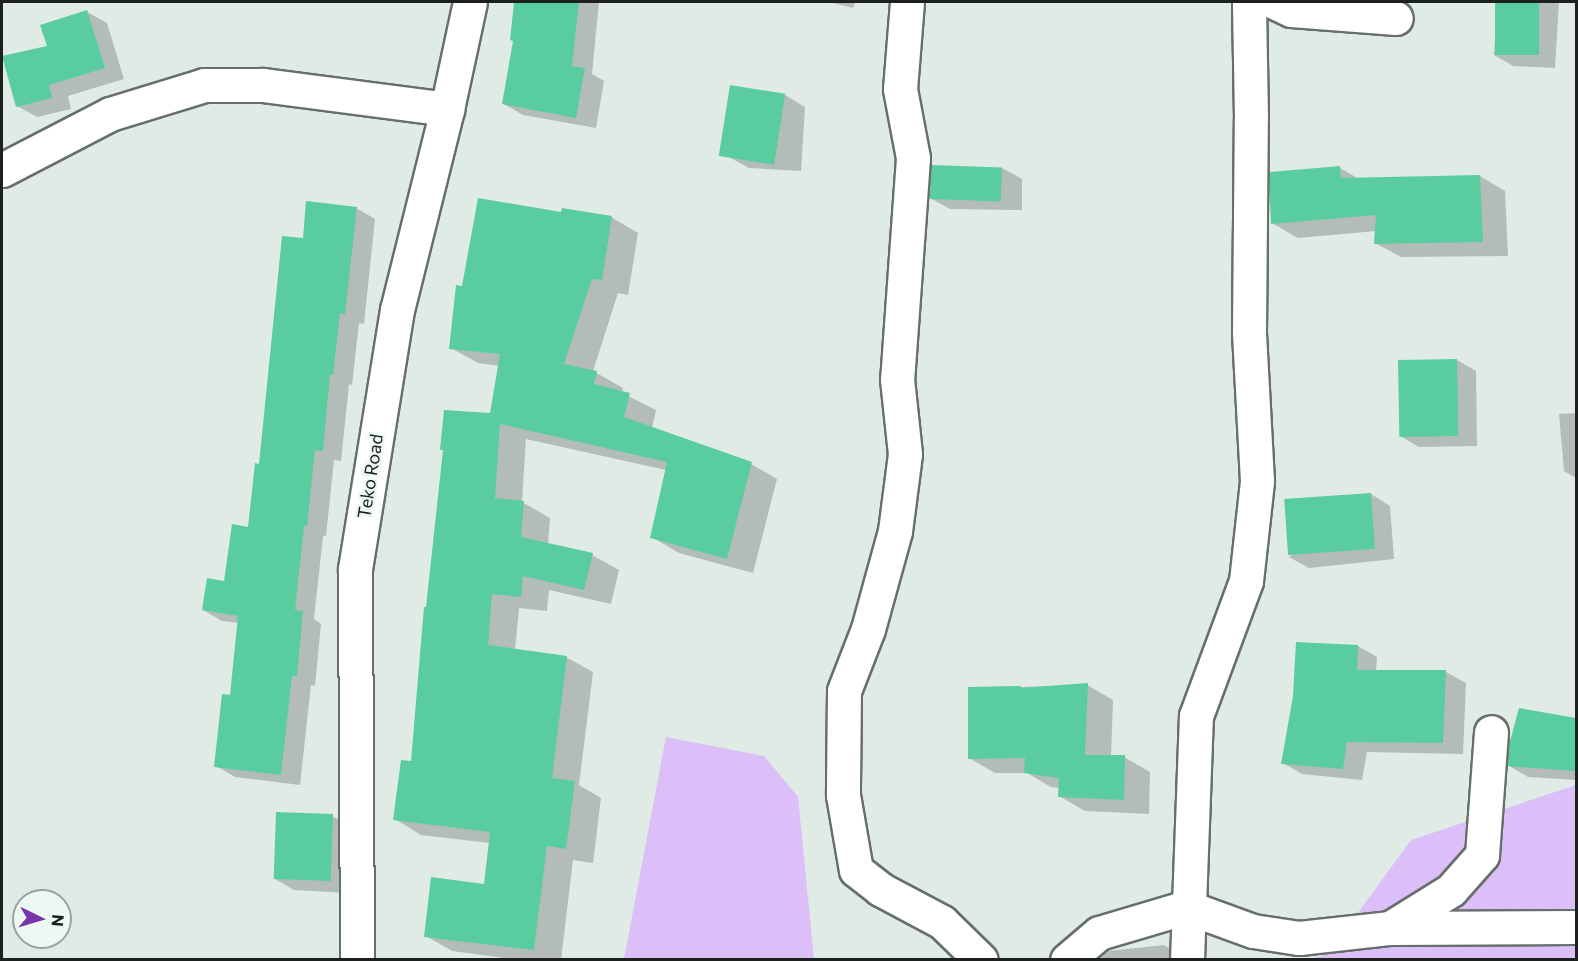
<!DOCTYPE html>
<style>
body{margin:0}
#map{position:relative;width:1578px;height:961px;overflow:hidden;background:#e0ebe6;font-family:Commissioner,sans-serif}
div>[style]{position:absolute}
[style*='--x']{left:calc(var(--x)*1px);top:calc(var(--y)*1px);width:calc(var(--w)*1px);rotate:calc(var(--a)*1deg)}
.green>*{inset:0;background:#dcbef8}
.shadow>*{inset:0;background:#0003}
.building>*{inset:0;background:#59cda0;transform-origin:0 0}
.roads{filter:drop-shadow(2px 0 #666f6b) drop-shadow(-2px 0 #666f6b) drop-shadow(0 2px #666f6b) drop-shadow(0 -2px #666f6b)}
.street>*{height:33px;margin:-16.5px;padding:0 16.5px;transform-origin:16.5px;border-radius:16.5px;background:#fff}
.secondary>*{height:33px;margin:-16.5px;padding:0 16.5px;transform-origin:16.5px;border-radius:16.5px;background:#fff}
span{translate:-50% -50%;white-space:nowrap;text-align:center;line-height:1.15;-webkit-text-stroke:5px #edf8f3;paint-order:stroke}
.street-label{font-size:18px;color:#1c201e}
.frame{position:absolute;inset:0;border:3px solid #1c201e;pointer-events:none}
.north{position:absolute;left:12px;top:889px;width:60px;height:60px;box-sizing:border-box;background:#edf8f3;border:2px solid #99a29e;border-radius:50%;rotate:95deg;font-size:16px;font-weight:700;line-height:24px;text-align:center;color:#1c201e}
.north::after{content:'';display:block;margin:auto;width:21px;height:27px;background:#7936aa;clip-path:polygon(50% 0,100% 100%,50% 72%,0 100%)}
</style>
<div id="map">
<div class="green">
<div style="clip-path:polygon(666px 737px,764px 756px,798px 797px,814px 959px,624px 959px)"></div>
<div style="clip-path:polygon(1576px 785px,1576px 959px,1308px 960px,1328px 954px,1411px 840px)"></div>
</div>
<div class="shadow">
<div style="clip-path:polygon(515px 2px,599px 2px,592px 74px,604px 81px,596px 128px,523px 115px,504px 104px,514px 41px,511px 40px)"></div>
<div style="clip-path:polygon(829px 2px,855px 2px,853px 8px)"></div>
<div style="clip-path:polygon(1497px 2px,1559px 2px,1555px 68px,1513px 66px,1494px 55px)"></div>
<div style="clip-path:polygon(87px 12px,107px 23px,124px 79px,68px 96px,71px 109px,37px 117px,17px 106px,49px 47px)"></div>
<div style="clip-path:polygon(732px 87px,785px 95px,805px 107px,801px 171px,749px 168px,729px 157px)"></div>
<div style="clip-path:polygon(1002px 168px,1022px 179px,1022px 210px,950px 209px,930px 198px)"></div>
<div style="clip-path:polygon(1340px 168px,1359px 179px,1480px 176px,1505px 191px,1508px 256px,1401px 257px,1375px 243px,1376px 231px,1298px 238px,1272px 223px)"></div>
<div style="clip-path:polygon(356px 208px,375px 219px,364px 324px,359px 323px,352px 385px,349px 384px,341px 461px,334px 460px,326px 536px,323px 536px,314px 619px,321px 624px,315px 686px,311px 685px,300px 785px,235px 777px,216px 766px,231px 697px,239px 623px,222px 621px,203px 610px,225px 583px,249px 528px,305px 240px)"></div>
<div style="clip-path:polygon(562px 214px,611px 217px,638px 233px,628px 295px,618px 293px,593px 371px,623px 388px,622px 393px,656px 410px,652px 428px,751px 464px,777px 479px,753px 573px,679px 553px,652px 537px,666px 470px,526px 439px,522px 502px,550px 518px,548px 544px,592px 555px,619px 570px,611px 604px,549px 590px,547px 611px,519px 608px,515px 650px,566px 657px,593px 672px,579px 785px,601px 798px,593px 863px,573px 860px,561px 960px,519px 960px,452px 951px,426px 936px,485px 885px,490px 843px,421px 835px,395px 819px,413px 763px,428px 609px,491px 415px,500px 366px,478px 363px,451px 348px,463px 288px)"></div>
<div style="clip-path:polygon(1457px 360px,1476px 371px,1477px 446px,1419px 447px,1400px 436px)"></div>
<div style="clip-path:polygon(1576px 413px,1576px 478px,1564px 471px,1559px 414px)"></div>
<div style="clip-path:polygon(1371px 494px,1390px 506px,1394px 559px,1309px 568px,1289px 557px)"></div>
<div style="clip-path:polygon(1358px 646px,1377px 657px,1376px 672px,1446px 672px,1466px 683px,1463px 754px,1367px 752px,1362px 780px,1302px 774px,1283px 763px)"></div>
<div style="clip-path:polygon(1087px 685px,1113px 700px,1111px 757px,1124px 757px,1150px 772px,1149px 814px,1085px 811px,1059px 796px,1060px 788px,1051px 787px,1027px 773px,995px 773px,969px 758px,1020px 687px)"></div>
<div style="clip-path:polygon(1520px 710px,1576px 719px,1576px 780px,1528px 777px,1509px 766px)"></div>
<div style="clip-path:polygon(332px 816px,352px 827px,348px 893px,294px 890px,275px 879px)"></div>
<div style="clip-path:polygon(1164px 945px,1190px 960px,1099px 960px,1109px 951px)"></div>
</div>
<div class="building">
<div style="clip-path:polygon(514px 2px,579px 2px,572px 66px,585px 68px,576px 118px,502px 104px,513px 41px,510px 40px)"></div>
<div style="left:1495px;top:2px;width:44px;height:53px"></div>
<div style="clip-path:polygon(87px 10px,105px 68px,49px 85px,52px 98px,16px 107px,2px 56px,47px 46px,40px 25px)"></div>
<div style="left:730px;top:85px;width:56px;height:72px;rotate:9deg"></div>
<div style="left:931px;top:165px;width:71px;height:34px;rotate:2deg"></div>
<div style="clip-path:polygon(1340px 166px,1341px 178px,1480px 175px,1483px 242px,1374px 244px,1376px 215px,1271px 224px,1269px 172px)"></div>
<div style="clip-path:polygon(478px 198px,561px 212px,562px 208px,612px 216px,602px 280px,592px 279px,564px 364px,597px 371px,594px 384px,630px 393px,624px 417px,752px 462px,727px 559px,650px 538px,667px 462px,500px 424px,495px 498px,524px 501px,521px 537px,593px 553px,584px 590px,523px 576px,521px 597px,492px 594px,488px 645px,567px 656px,552px 778px,575px 781px,566px 849px,547px 846px,534px 950px,424px 937px,431px 877px,484px 884px,490px 832px,393px 820px,401px 760px,411px 761px,424px 607px,426px 607px,443px 450px,440px 450px,444px 410px,490px 413px,500px 354px,449px 349px,456px 285px,462px 286px)"></div>
<div style="clip-path:polygon(306px 201px,357px 207px,345px 314px,340px 313px,333px 375px,330px 374px,323px 451px,315px 450px,307px 526px,304px 526px,295px 610px,303px 611px,297px 676px,292px 676px,281px 775px,214px 767px,222px 694px,230px 695px,238px 616px,202px 610px,207px 578px,224px 581px,232px 524px,248px 527px,255px 463px,259px 464px,282px 236px,303px 238px)"></div>
<div style="left:1457px;top:359px;width:77px;height:59px;rotate:89deg"></div>
<div style="left:1371px;top:493px;width:56px;height:87px;rotate:86deg"></div>
<div style="clip-path:polygon(1296px 642px,1358px 645px,1357px 670px,1446px 670px,1443px 743px,1347px 742px,1343px 769px,1281px 764px,1293px 696px)"></div>
<div style="clip-path:polygon(1088px 683px,1085px 755px,1125px 755px,1124px 800px,1058px 797px,1059px 778px,1024px 773px,1025px 758px,968px 759px,968px 687px,1021px 686px,1021px 688px)"></div>
<div style="clip-path:polygon(1519px 708px,1576px 718px,1576px 771px,1507px 766px,1509px 745px)"></div>
<div style="left:276px;top:812px;width:57px;height:67px;rotate:2deg"></div>
</div>
<div class="roads">
<div class="street">
<div style="--x:907;--y:2;--w:87;--a:94.6"></div>
<div style="--x:900;--y:89;--w:70;--a:79.3"></div>
<div style="--x:913;--y:158;--w:222;--a:94.1"></div>
<div style="--x:897;--y:379;--w:75;--a:83.9"></div>
<div style="--x:905;--y:454;--w:78;--a:97.4"></div>
<div style="--x:895;--y:531;--w:102;--a:105.4"></div>
<div style="--x:868;--y:629;--w:66;--a:111.2"></div>
<div style="--x:844;--y:691;--w:104;--a:90.6"></div>
<div style="--x:843;--y:795;--w:76;--a:80.2"></div>
<div style="--x:856;--y:870;--w:31;--a:38"></div>
<div style="--x:880;--y:889;--w:70;--a:28"></div>
<div style="--x:942;--y:922;--w:54;--a:44.3"></div>
<div style="--x:1274;--y:2;--w:19;--a:25"></div>
<div style="--x:1291;--y:10;--w:105;--a:4.4"></div>
<div style="--x:2;--y:170;--w:122;--a:-27.4"></div>
<div style="--x:110;--y:114;--w:98;--a:-17.1"></div>
<div style="--x:204;--y:85;--w:59;--a:0"></div>
<div style="--x:263;--y:85;--w:186;--a:7.4"></div>
<div style="--x:1390;--y:928;--w:72;--a:-31.9"></div>
<div style="--x:1451;--y:890;--w:47;--a:-48.5"></div>
<div style="--x:1482;--y:855;--w:123;--a:-85.8"></div>
<div style="--x:1067;--y:960;--w:42;--a:-40.2"></div>
<div style="--x:1099;--y:933;--w:92;--a:-16.5"></div>
<div style="--x:1187;--y:907;--w:70;--a:20"></div>
<div style="--x:1253;--y:931;--w:47;--a:8.7"></div>
<div style="--x:1299;--y:938;--w:92;--a:-6.3"></div>
<div style="--x:1390;--y:928;--w:186;--a:-0.3"></div>
<div style="--x:1187;--y:960;--w:244;--a:-87.9"></div>
<div style="--x:1196;--y:716;--w:144;--a:-69.7"></div>
<div style="--x:1246;--y:581;--w:101;--a:-83.7"></div>
<div style="--x:1257;--y:481;--w:149;--a:-93.1"></div>
<div style="--x:1249;--y:332;--w:214;--a:-89.5"></div>
<div style="--x:1251;--y:118;--w:116;--a:-91"></div>
</div>
<div class="secondary">
<div style="--x:357;--y:960;--w:391;--a:-90.3"></div>
<div style="--x:355;--y:569;--w:262;--a:-80.8"></div>
<div style="--x:397;--y:310;--w:207;--a:-76"></div>
<div style="--x:447;--y:109;--w:109;--a:-77.9"></div>
</div>
</div>
<div class="street-label">
<span style="left:370px;top:476px;rotate:-81deg">Teko Road</span>
</div>
<div class="frame"></div>
<div class="north">N</div>
</div>
